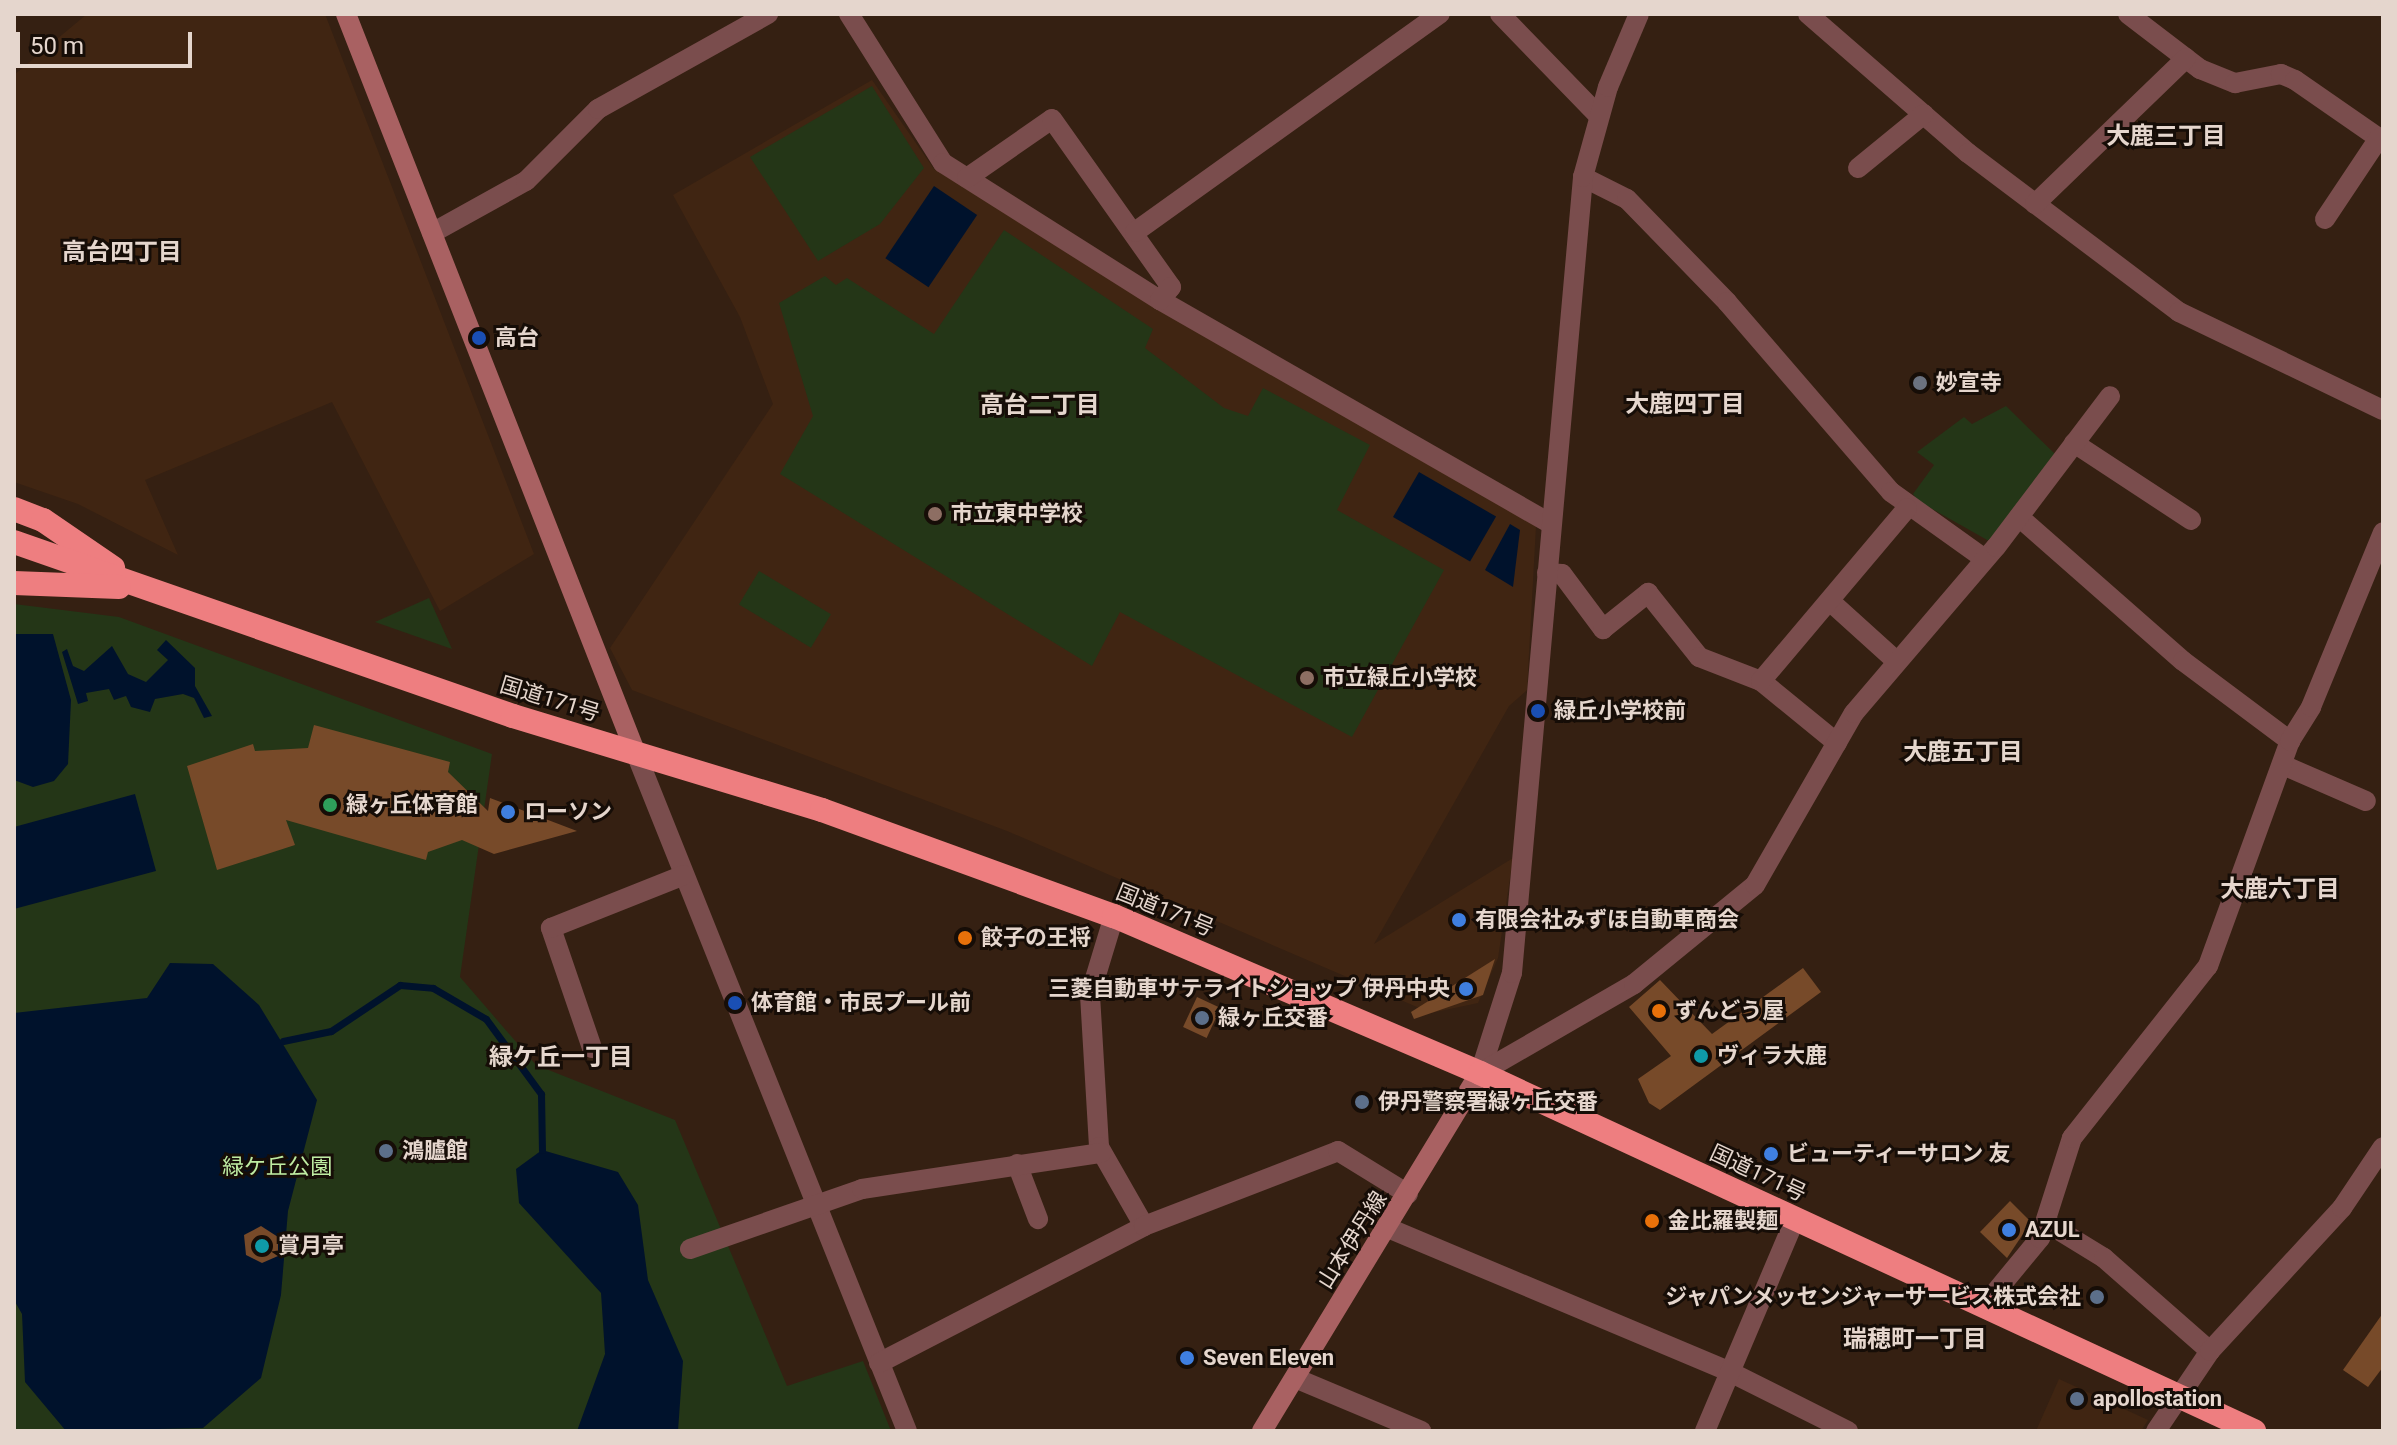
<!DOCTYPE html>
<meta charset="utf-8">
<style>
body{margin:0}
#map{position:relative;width:2397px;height:1445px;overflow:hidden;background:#352012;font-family:Roboto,"Noto Sans JP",sans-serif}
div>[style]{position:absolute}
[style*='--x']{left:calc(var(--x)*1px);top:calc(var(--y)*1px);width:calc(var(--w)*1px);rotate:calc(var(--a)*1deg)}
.built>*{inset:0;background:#402512}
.green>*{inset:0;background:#243617;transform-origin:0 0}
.water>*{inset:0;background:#00122c;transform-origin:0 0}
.stream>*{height:7px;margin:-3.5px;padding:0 3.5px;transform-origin:3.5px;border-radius:3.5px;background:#00122c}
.building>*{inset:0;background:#774a29;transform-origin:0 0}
.street>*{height:20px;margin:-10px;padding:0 10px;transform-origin:10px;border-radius:10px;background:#7a4d4d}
.secondary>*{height:20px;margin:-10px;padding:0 10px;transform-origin:10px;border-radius:10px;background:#a96162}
.highway>*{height:24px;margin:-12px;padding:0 12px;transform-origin:12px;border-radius:12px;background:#ee7e80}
.dots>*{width:22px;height:22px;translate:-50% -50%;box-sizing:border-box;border:4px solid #160d07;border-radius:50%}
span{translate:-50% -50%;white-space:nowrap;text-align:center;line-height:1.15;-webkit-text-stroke:6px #160d07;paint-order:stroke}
.poi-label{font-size:22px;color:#e5d6cd;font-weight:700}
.left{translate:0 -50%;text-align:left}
.right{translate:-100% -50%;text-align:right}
.street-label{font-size:22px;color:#e5d6cd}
.park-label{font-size:22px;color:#bfeca3}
.neighbourhood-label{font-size:24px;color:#e5d6cd;font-weight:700}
.frame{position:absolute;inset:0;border:16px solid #e5d6cd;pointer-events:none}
.scale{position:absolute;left:16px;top:32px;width:176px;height:36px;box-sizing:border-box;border:4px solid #e5d6cd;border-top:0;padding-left:10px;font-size:24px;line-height:28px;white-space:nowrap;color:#e5d6cd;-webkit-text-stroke:6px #160d07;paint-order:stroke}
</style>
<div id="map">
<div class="built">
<div style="clip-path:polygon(87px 14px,325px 14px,534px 554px,440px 611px,332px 402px,145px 480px,178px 555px,78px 504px,14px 482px,14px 75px)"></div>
<div style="clip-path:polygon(872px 80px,934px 169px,1536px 526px,1527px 690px,1509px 706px,1374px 944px,1513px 858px,1498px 958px,1478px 1003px,1431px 1013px,1007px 831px,632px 690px,610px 648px,773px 404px,740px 317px,673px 195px)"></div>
<div style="clip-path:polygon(2059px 1379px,2148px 1420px,2141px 1431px,2036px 1431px)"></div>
</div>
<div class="green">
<div style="clip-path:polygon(872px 86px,924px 168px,880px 224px,818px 261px,750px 157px)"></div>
<div style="clip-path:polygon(1004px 230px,1153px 329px,1145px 348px,1224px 408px,1248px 416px,1263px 388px,1370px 445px,1337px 510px,1444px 570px,1352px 737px,1120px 612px,1092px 666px,780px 474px,813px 416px,779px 303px,825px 276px,836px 285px,847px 278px,934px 334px)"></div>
<div style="clip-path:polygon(2006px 406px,2056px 455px,1989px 541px,1918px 501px,1913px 494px,1934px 465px,1917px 452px,1964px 417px,1972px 424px)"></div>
<div style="left:759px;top:571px;width:84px;height:39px;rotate:31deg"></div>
<div style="clip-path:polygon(429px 598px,452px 649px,375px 622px)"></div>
<div style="clip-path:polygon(14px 604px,119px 617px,492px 754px,460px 977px,536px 1065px,675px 1120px,787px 1386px,863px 1361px,891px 1431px,14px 1431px)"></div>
</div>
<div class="water">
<div style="left:934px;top:186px;width:52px;height:87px;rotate:34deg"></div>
<div style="left:1419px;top:472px;width:89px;height:52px;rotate:30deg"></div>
<div style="clip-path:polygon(1510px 524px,1520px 530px,1513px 587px,1485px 570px)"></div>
<div style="clip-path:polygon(14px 634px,53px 634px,71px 700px,68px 764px,54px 781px,33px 787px,14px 780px)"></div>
<div style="clip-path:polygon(166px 640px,195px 668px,195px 686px,212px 716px,204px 718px,194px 698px,183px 694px,155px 699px,150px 712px,131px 707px,126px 696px,114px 700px,109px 689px,86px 693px,88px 701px,78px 704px,62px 652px,67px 649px,73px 666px,84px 671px,112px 646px,128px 674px,146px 682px,168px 660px,157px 650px)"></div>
<div style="clip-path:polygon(135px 794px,156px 871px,14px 909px,14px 827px)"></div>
<div style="clip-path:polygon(170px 963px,213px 964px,259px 1005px,317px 1100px,288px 1211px,281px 1295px,261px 1378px,203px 1428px,66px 1431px,25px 1382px,22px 1314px,14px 1300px,14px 1013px,147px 998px)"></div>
<div style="clip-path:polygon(542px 1150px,618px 1172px,638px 1205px,648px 1280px,683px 1361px,678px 1431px,577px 1431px,605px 1354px,601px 1293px,519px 1203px,516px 1169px)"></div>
</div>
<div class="stream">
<div style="--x:283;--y:1041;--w:49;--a:-11.8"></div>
<div style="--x:331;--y:1031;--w:83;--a:-33.7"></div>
<div style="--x:400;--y:985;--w:33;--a:5"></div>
<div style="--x:433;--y:988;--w:61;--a:30.3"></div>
<div style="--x:486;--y:1019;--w:93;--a:53.7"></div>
<div style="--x:541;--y:1094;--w:56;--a:89"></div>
</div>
<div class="building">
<div style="clip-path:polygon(314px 725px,450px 762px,448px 772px,488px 811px,490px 798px,577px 831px,494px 854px,462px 840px,428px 852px,426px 860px,286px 820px,295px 845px,217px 870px,187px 766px,253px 744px,255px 751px,308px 748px)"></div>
<div style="clip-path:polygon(1495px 959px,1483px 995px,1414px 1019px,1411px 1012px)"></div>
<div style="clip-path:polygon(1803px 968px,1821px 992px,1660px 1110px,1649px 1103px,1638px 1079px,1671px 1056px,1629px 1007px,1660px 980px,1712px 1034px)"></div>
<div style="left:1197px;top:997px;width:26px;height:33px;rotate:25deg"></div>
<div style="clip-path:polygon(2010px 1201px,2031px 1222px,2007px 1258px,1980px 1232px)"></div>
<div style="clip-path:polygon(261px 1226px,278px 1237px,278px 1256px,262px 1263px,246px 1255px,244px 1235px)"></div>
<div style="clip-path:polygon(2383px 1313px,2383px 1367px,2368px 1387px,2343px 1370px)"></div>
</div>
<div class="street">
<div style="--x:849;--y:14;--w:176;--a:57.8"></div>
<div style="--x:943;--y:163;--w:257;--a:32.3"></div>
<div style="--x:1160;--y:300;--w:451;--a:29.8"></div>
<div style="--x:1500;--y:14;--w:141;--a:45.9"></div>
<div style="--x:1808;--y:14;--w:212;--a:41"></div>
<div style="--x:1968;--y:153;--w:264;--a:37"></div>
<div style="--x:2179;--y:312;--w:226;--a:25.7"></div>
<div style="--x:2128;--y:14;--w:91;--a:37.4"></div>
<div style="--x:2200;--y:69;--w:38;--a:22"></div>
<div style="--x:2235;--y:83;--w:47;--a:-11.1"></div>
<div style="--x:2281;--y:74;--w:15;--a:23"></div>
<div style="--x:2295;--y:80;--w:107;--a:34.7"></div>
<div style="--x:1858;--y:168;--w:85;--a:-39.3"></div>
<div style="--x:1583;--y:177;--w:49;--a:26.6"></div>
<div style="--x:1627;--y:199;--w:144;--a:45.8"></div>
<div style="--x:1727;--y:302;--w:251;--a:49.2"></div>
<div style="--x:1891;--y:492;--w:115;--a:35.5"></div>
<div style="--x:967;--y:178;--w:103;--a:-34.8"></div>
<div style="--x:1052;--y:119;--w:206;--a:54.7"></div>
<div style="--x:1171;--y:287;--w:17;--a:130"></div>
<div style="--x:2035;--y:204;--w:210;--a:-44"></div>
<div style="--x:2325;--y:219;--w:97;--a:-56.3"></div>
<div style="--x:1135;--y:232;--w:375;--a:-35.6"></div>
<div style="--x:432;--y:233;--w:107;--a:-29"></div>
<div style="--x:526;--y:181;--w:102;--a:-45"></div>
<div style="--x:598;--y:109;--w:195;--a:-29.2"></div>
<div style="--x:2074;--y:443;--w:140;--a:33.3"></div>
<div style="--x:2019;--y:517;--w:218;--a:41.3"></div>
<div style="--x:2183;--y:661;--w:134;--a:36.8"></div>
<div style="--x:1547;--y:573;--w:15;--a:4"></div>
<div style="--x:1562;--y:574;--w:69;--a:53.3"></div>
<div style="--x:1603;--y:629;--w:58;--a:-38.7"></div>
<div style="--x:1648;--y:593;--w:82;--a:51.4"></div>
<div style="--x:1699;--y:657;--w:66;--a:21.2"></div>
<div style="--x:1761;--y:681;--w:98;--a:39.2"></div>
<div style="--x:1832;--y:603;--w:85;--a:42.1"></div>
<div style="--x:1761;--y:681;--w:226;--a:-49.8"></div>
<div style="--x:635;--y:751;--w:732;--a:68.2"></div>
<div style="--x:2285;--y:766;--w:88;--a:23.4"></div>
<div style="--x:1114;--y:916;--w:83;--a:106.9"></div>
<div style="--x:1090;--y:995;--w:152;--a:86.6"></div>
<div style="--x:1099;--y:1147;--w:91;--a:60.3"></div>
<div style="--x:592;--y:1048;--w:127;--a:-108.9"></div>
<div style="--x:551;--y:928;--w:143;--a:-21.7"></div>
<div style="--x:1480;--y:1073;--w:105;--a:-72.3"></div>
<div style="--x:1512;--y:973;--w:799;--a:-84.9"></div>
<div style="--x:1583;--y:177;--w:93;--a:-74.5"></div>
<div style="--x:1608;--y:87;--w:79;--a:-67"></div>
<div style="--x:1480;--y:1073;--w:178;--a:-30"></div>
<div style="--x:1634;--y:984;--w:156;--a:-39.3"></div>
<div style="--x:1755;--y:885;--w:198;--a:-60.1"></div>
<div style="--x:1854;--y:713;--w:218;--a:-49.5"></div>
<div style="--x:1996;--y:547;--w:189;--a:-52.9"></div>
<div style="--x:1017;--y:1164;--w:59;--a:69.1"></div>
<div style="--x:2047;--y:1223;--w:67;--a:31.6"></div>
<div style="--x:2104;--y:1258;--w:141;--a:41.3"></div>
<div style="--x:1388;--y:1228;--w:371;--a:22.8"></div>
<div style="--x:1730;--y:1372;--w:132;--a:26.6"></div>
<div style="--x:690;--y:1249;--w:182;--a:-19.2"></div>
<div style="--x:862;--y:1189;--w:242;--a:-8.6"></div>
<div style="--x:1984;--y:1306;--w:88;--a:-50.5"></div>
<div style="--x:2040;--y:1238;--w:105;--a:-72.3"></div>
<div style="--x:2072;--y:1138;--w:219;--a:-51.7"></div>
<div style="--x:2208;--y:966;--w:239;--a:-70"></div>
<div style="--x:2290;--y:741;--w:40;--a:-58"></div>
<div style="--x:2311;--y:707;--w:189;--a:-67.6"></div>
<div style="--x:879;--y:1363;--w:298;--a:-27.3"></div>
<div style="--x:1144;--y:1226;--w:208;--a:-21.1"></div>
<div style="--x:1338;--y:1151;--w:82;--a:31.6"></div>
<div style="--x:1295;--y:1378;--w:137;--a:22.8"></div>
<div style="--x:1705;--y:1431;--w:230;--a:-67"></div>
<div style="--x:2156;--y:1431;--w:97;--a:-56"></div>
<div style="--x:2210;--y:1351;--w:195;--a:-47.3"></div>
<div style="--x:2342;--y:1208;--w:73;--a:-56.1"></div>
</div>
<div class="secondary">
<div style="--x:346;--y:14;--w:792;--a:68.59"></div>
<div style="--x:1262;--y:1431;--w:419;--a:-58.7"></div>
</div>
<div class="highway">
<div style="--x:14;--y:509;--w:31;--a:21"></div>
<div style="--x:43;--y:520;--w:85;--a:34.4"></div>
<div style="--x:14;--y:542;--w:528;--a:19.22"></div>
<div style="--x:513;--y:716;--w:323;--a:16.9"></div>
<div style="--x:822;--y:810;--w:311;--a:20"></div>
<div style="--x:1114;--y:916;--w:398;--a:23.2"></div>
<div style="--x:1480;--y:1073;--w:853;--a:24.82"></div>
<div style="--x:14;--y:583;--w:105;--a:2.2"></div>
</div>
<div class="dots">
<div style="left:479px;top:338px;background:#1a4fb4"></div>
<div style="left:1920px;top:383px;background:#6b7280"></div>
<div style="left:935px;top:514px;background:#8d6e63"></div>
<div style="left:1307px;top:678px;background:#8d6e63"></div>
<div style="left:1538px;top:711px;background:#1a4fb4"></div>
<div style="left:330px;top:805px;background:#2e9e5b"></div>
<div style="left:508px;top:812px;background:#3f7fe0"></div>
<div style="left:1459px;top:920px;background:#3f7fe0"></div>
<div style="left:965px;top:938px;background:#e8710a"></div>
<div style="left:1466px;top:989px;background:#3f7fe0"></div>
<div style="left:735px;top:1003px;background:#1a4fb4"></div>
<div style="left:1659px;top:1011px;background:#e8710a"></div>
<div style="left:1202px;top:1018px;background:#5c6f8a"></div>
<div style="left:1701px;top:1056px;background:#0f9aa8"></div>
<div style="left:1362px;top:1102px;background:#5c6f8a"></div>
<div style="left:386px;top:1151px;background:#5c6f8a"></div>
<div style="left:1771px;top:1154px;background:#3f7fe0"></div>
<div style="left:1652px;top:1221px;background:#e8710a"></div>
<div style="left:2009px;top:1230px;background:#3f7fe0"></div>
<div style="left:262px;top:1246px;background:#0f9aa8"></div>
<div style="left:2097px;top:1297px;background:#5c6f8a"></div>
<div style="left:1187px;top:1358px;background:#3f7fe0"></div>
<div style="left:2077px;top:1399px;background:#5c6f8a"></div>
</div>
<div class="poi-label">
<span class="left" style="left:495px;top:338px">高台</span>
<span class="left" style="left:1936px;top:383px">妙宣寺</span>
<span class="left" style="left:951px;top:514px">市立東中学校</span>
<span class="left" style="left:1323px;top:678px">市立緑丘小学校</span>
<span class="left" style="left:1554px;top:711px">緑丘小学校前</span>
<span class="left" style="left:346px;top:805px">緑ヶ丘体育館</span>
<span class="left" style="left:524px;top:812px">ローソン</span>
<span class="left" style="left:1475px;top:920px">有限会社みずほ自動車商会</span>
<span class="left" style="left:981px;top:938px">餃子の王将</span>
<span class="right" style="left:1450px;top:989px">三菱自動車サテライトショップ 伊丹中央</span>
<span class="left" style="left:751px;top:1003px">体育館・市民プール前</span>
<span class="left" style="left:1675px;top:1011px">ずんどう屋</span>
<span class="left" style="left:1218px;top:1018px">緑ヶ丘交番</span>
<span class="left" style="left:1717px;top:1056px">ヴィラ大鹿</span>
<span class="left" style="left:1378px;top:1102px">伊丹警察署緑ヶ丘交番</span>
<span class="left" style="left:402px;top:1151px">鴻臚館</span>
<span class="left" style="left:1787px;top:1154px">ビューティーサロン 友</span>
<span class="left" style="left:1668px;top:1221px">金比羅製麺</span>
<span class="left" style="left:2025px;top:1230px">AZUL</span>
<span class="left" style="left:278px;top:1246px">賞月亭</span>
<span class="right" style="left:2081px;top:1297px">ジャパンメッセンジャーサービス株式会社</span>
<span class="left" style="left:1203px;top:1358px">Seven Eleven</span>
<span class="left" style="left:2093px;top:1399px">apollostation</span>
</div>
<div class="street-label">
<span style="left:550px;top:699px;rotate:17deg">国道171号</span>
<span style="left:1165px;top:910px;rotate:22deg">国道171号</span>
<span style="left:1758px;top:1173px;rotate:25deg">国道171号</span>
<span style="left:1352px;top:1240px;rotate:-58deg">山本伊丹線</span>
</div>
<div class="park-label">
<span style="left:277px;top:1167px">緑ケ丘公園</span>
</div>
<div class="neighbourhood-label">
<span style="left:2166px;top:137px">大鹿三丁目</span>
<span style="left:122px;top:253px">高台四丁目</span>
<span style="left:1685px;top:405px">大鹿四丁目</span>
<span style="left:1040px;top:406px">高台二丁目</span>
<span style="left:1963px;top:753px">大鹿五丁目</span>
<span style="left:2280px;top:890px">大鹿六丁目</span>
<span style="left:561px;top:1058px">緑ケ丘一丁目</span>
<span style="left:1915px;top:1340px">瑞穂町一丁目</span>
</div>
<div class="frame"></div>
<div class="scale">50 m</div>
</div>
